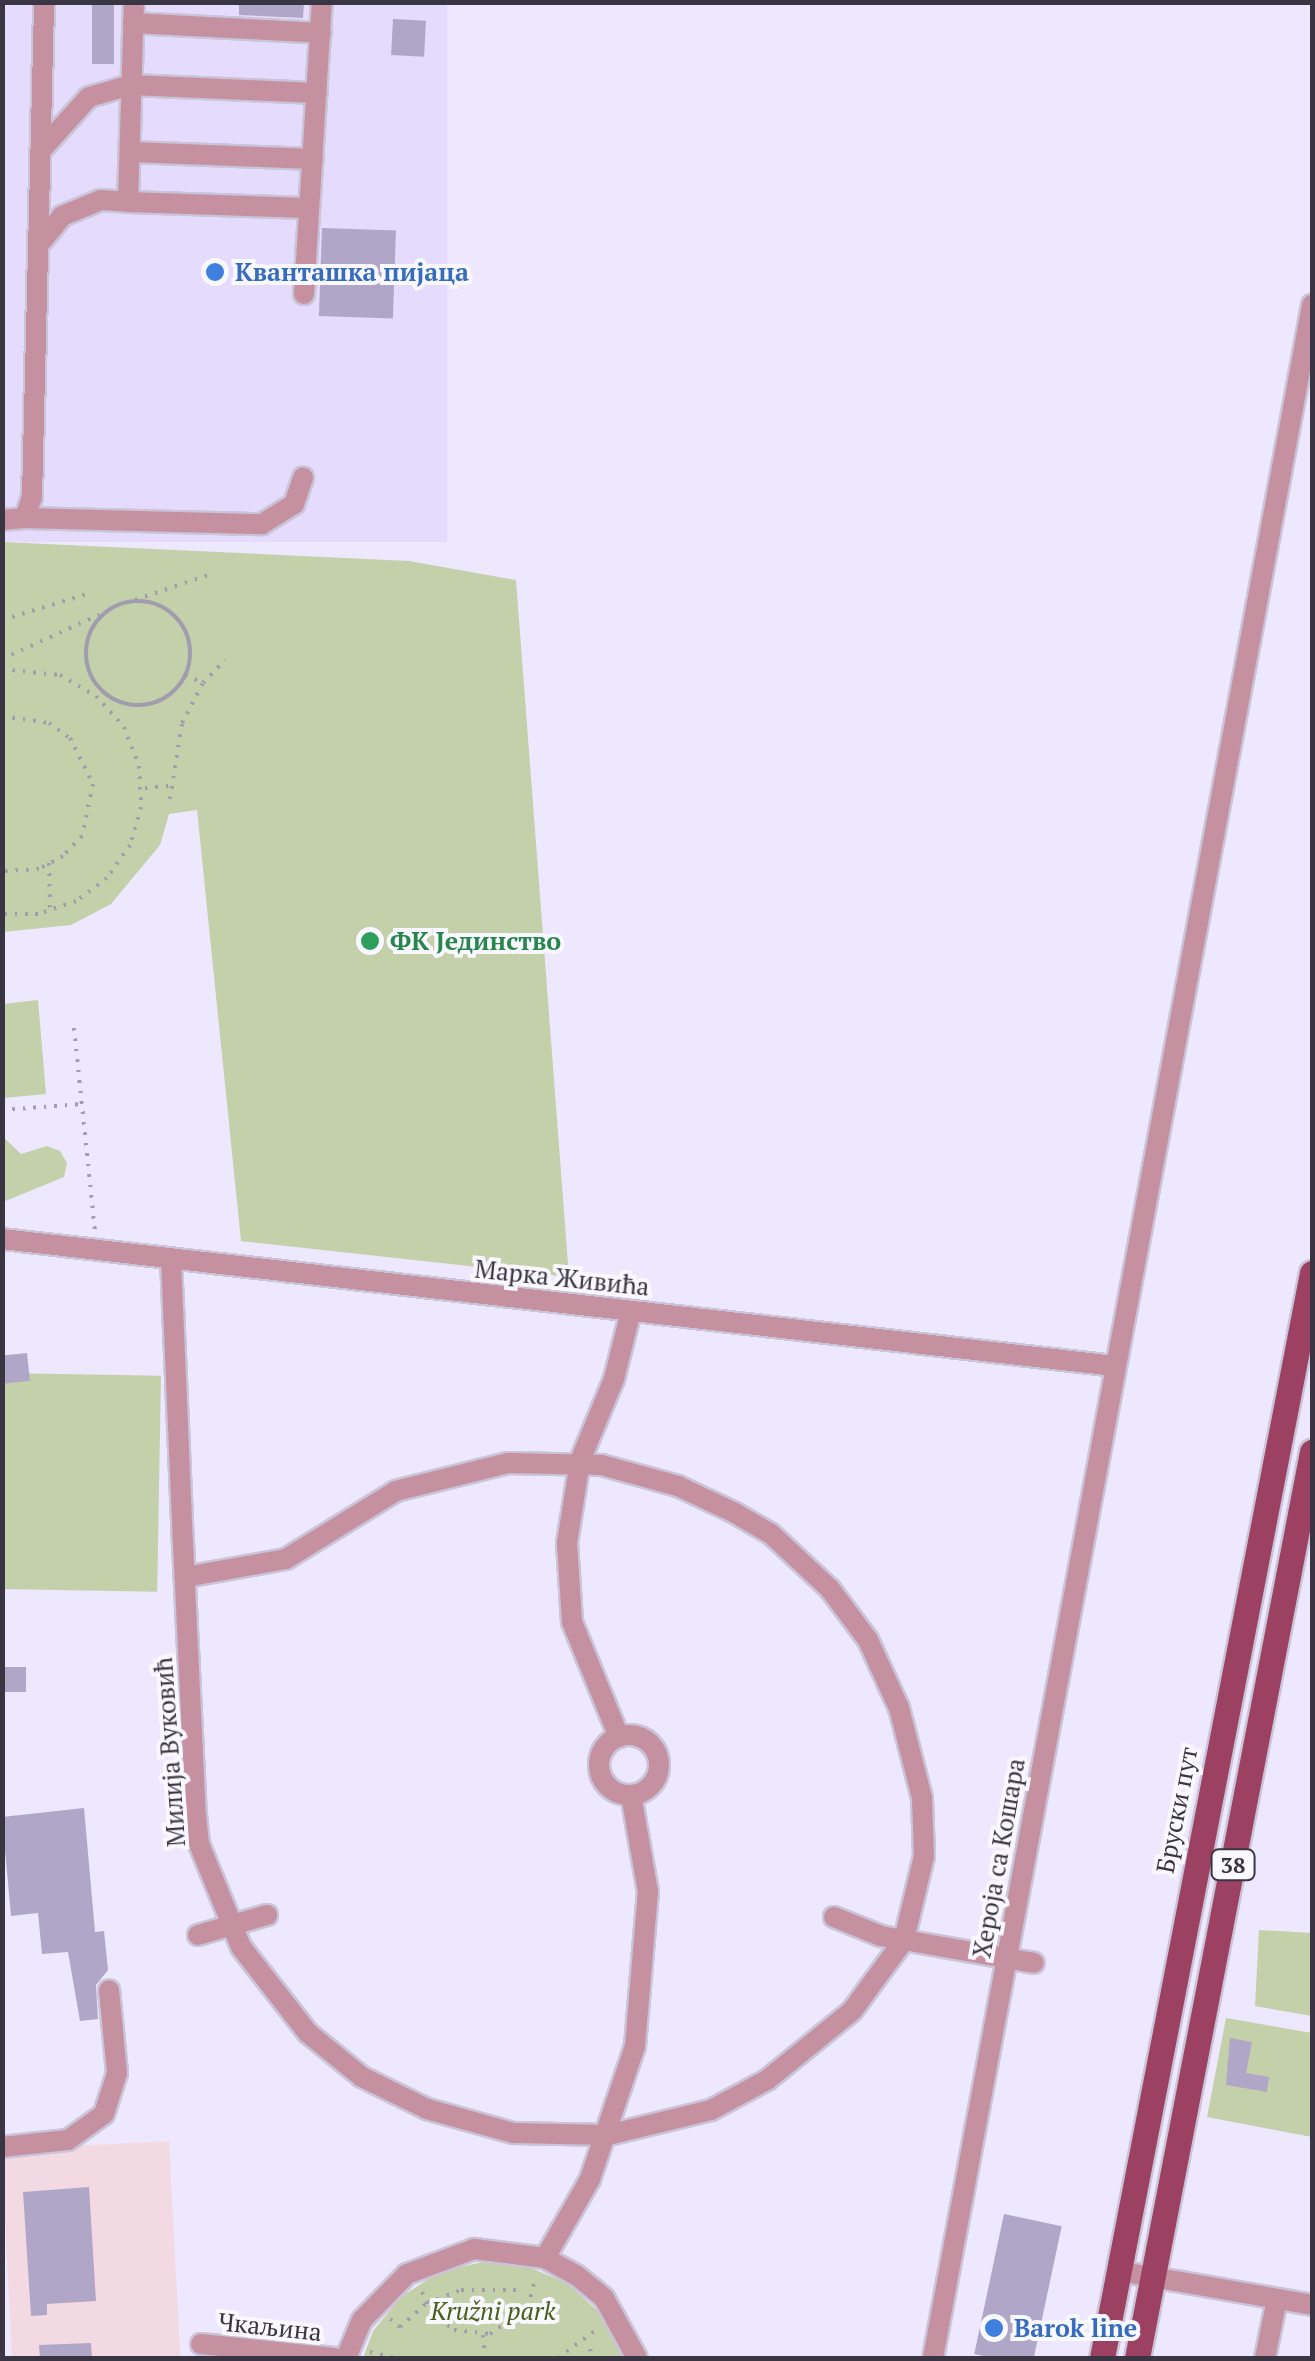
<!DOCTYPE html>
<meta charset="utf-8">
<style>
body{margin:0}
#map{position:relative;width:1315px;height:2361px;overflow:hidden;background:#eee8fe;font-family:"PT Serif",serif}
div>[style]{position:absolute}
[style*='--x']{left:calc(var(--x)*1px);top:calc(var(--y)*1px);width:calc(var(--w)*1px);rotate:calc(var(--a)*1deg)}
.built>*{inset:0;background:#e4dbfd;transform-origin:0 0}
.industrial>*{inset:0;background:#f3dae2;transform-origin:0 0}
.green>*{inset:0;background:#c4d0a9;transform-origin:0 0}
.building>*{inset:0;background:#b0a6c8;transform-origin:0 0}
.path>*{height:4px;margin-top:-2px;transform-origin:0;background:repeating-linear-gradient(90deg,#a19cae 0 2.5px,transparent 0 10.5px)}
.path>.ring{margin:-2px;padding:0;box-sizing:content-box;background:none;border:4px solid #a19cae;border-radius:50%}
.roads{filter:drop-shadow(2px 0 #cac4d9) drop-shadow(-2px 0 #cac4d9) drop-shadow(0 2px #cac4d9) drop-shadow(0 -2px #cac4d9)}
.minor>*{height:20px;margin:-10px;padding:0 10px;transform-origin:10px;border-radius:10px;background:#c591a0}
.minor>.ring{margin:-10px;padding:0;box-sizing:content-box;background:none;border:20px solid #c591a0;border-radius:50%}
.major>*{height:25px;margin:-12.5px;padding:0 12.5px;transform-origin:12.5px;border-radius:12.5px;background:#9c4161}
.dots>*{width:28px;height:28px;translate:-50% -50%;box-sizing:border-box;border:5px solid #faf8ff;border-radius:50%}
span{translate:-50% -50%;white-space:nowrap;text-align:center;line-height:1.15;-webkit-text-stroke:8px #faf8ff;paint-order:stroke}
.shield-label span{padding:2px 8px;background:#faf8ff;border:2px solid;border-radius:8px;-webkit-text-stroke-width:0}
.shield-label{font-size:22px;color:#393543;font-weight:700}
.shop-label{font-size:25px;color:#366cbe;font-weight:700}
.left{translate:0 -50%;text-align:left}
.leisure-label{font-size:25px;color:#27864d;font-weight:700}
.street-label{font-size:25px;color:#393543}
.park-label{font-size:25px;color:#4e5e1a;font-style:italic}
.frame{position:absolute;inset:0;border:5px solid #393543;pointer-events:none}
</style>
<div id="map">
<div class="built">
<div style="left:3px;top:3px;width:444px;height:539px"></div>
</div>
<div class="industrial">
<div style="left:169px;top:2141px;width:217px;height:168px;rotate:87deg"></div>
</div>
<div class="green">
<div style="clip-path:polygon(3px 542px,409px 561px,516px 580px,569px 1277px,241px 1241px,197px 810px,169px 814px,160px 845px,111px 904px,71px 925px,3px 932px)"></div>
<div style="clip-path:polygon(38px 1000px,46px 1094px,3px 1098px,3px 1004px)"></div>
<div style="clip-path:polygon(2px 1136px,21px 1154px,47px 1146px,60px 1151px,67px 1163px,64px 1177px,3px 1202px)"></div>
<div style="left:3px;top:1373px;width:158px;height:216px;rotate:1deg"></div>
<div style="clip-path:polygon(1259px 1930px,1312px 1933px,1312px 2016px,1255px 2006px)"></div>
<div style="clip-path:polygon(1226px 2018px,1312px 2033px,1312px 2137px,1207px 2117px)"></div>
<div style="clip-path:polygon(482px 2262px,527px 2266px,568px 2284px,601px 2314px,623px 2358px,363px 2358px,373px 2331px,401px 2297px,439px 2272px)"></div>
</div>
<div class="building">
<div style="left:92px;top:2px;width:22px;height:62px"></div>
<div style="clip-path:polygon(239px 2px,304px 2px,303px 18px,239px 15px)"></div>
<div style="left:393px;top:19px;width:33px;height:36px;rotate:3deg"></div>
<div style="left:322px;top:228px;width:74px;height:88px;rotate:2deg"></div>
<div style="left:27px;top:1353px;width:28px;height:25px;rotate:84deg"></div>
<div style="left:2px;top:1667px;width:24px;height:25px"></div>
<div style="clip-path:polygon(84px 1808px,95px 1932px,104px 1931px,108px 1970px,96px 1985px,98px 2019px,80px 2021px,68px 1952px,42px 1954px,38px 1913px,11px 1916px,2px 1817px)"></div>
<div style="clip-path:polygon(1230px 2038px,1252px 2042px,1246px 2073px,1269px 2077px,1267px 2092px,1226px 2085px)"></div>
<div style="clip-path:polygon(89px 2187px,96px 2301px,47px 2304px,47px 2315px,31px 2316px,23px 2192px)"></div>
<div style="left:1004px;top:2214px;width:59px;height:143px;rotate:12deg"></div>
<div style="clip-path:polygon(91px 2343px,92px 2358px,40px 2358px,39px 2345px)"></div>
</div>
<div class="path">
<div style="--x:135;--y:600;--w:80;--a:-18.9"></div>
<div class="ring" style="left:86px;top:601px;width:100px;height:100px"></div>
<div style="--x:2;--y:620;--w:89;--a:-17"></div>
<div style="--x:2;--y:659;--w:107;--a:-24.4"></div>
<div style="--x:2;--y:669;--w:58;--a:5.9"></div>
<div style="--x:60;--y:675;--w:42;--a:30.3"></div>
<div style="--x:96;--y:696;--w:42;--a:47.9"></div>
<div style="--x:124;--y:727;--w:42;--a:69"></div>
<div style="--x:139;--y:766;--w:41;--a:87.2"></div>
<div style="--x:141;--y:807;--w:40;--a:106"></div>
<div style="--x:130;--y:845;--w:40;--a:124.9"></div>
<div style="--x:107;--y:878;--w:39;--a:143"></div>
<div style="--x:76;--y:901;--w:40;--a:161.1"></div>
<div style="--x:38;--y:914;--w:36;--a:180"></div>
<div style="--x:185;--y:675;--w:20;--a:24"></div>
<div style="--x:2;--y:716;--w:48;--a:8.5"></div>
<div style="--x:49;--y:723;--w:26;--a:36"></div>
<div style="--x:70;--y:738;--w:51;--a:63.4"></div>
<div style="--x:93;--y:784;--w:53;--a:101.9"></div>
<div style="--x:82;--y:836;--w:28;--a:134"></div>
<div style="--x:63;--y:856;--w:27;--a:152"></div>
<div style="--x:39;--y:869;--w:37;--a:177"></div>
<div style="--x:145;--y:788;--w:24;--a:-5"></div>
<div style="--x:170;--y:799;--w:77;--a:-81"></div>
<div style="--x:182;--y:723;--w:45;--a:-62.3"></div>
<div style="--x:203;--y:683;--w:32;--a:-46"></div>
<div style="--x:49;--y:863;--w:46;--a:88.8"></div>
<div style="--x:74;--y:1028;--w:203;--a:84.1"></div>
<div style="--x:2;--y:1110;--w:80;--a:-4.3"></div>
<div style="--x:422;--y:2292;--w:22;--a:66"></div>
<div style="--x:431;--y:2312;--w:29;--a:38"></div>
<div style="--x:454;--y:2330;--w:36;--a:6"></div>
<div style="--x:490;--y:2334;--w:47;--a:-35.4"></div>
<div style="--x:528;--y:2307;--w:29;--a:-76"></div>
<div style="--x:390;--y:2319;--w:13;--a:39"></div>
<div style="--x:400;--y:2327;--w:36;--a:-42"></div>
<div style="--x:427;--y:2303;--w:36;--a:-21"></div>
<div style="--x:461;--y:2290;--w:55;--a:0"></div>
<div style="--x:483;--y:2335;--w:21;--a:85"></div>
<div style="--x:590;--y:2349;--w:9;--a:72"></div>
<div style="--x:370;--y:2352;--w:26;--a:13"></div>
<div style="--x:558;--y:2358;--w:49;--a:-36.6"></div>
</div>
<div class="roads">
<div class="minor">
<div style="--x:133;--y:23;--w:188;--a:3"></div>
<div style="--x:42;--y:149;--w:70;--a:-47.9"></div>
<div style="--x:89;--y:97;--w:44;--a:-15.9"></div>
<div style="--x:131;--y:85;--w:186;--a:2.5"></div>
<div style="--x:130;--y:152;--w:183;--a:2.2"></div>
<div style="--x:128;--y:202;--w:179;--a:1.9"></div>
<div style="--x:42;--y:241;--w:32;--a:-51"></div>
<div style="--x:62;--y:216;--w:42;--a:-22.3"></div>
<div style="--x:101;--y:200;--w:27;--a:4"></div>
<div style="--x:128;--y:202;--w:200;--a:-88.3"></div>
<div style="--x:304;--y:294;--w:293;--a:-86.5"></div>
<div style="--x:25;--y:518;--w:237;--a:1.5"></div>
<div style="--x:262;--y:524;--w:38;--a:-32"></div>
<div style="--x:294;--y:504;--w:28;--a:-71"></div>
<div style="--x:2;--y:520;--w:23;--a:-5"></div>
<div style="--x:25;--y:518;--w:22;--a:-72"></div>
<div style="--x:32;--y:497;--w:495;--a:-88.6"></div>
<div style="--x:2;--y:1239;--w:1120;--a:6.51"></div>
<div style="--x:171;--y:1259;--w:284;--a:87.6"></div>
<div style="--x:183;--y:1543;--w:272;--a:87.3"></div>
<div style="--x:196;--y:1815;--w:29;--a:84"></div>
<div style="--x:199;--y:1844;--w:111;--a:67.8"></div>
<div style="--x:241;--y:1947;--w:109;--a:52.1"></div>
<div style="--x:308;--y:2033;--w:70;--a:39.2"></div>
<div style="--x:362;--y:2077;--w:72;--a:26.2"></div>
<div style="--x:427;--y:2109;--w:89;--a:15.6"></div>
<div style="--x:513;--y:2133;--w:95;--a:1.2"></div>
<div style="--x:608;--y:2135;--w:106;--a:-13.6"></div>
<div style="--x:711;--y:2110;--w:64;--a:-28.2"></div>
<div style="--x:767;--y:2080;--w:109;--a:-39.1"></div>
<div style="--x:852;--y:2011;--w:88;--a:-53.8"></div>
<div style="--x:904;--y:1940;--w:86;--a:-76.6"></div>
<div style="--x:924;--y:1856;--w:58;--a:-92"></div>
<div style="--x:922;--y:1798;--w:93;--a:-104.3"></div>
<div style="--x:899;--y:1708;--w:75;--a:-114.5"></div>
<div style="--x:868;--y:1640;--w:64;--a:-126.7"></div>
<div style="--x:830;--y:1589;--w:81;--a:-137"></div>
<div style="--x:771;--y:1534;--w:44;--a:-149.9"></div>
<div style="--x:733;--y:1512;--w:61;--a:-154.7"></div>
<div style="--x:678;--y:1486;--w:79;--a:-164.6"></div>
<div style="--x:602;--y:1465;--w:94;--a:-178.8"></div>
<div style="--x:508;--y:1463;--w:115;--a:166"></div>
<div style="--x:396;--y:1491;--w:129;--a:148.3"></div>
<div style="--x:286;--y:1559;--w:103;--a:169.9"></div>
<div class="ring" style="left:599px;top:1735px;width:40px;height:40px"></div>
<div style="--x:619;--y:1737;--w:124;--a:-112.2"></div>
<div style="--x:572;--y:1622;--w:79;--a:-93.6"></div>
<div style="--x:567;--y:1543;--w:83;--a:-81"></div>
<div style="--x:580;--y:1461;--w:89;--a:-67.5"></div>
<div style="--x:614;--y:1379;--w:70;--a:-76"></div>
<div style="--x:834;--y:1917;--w:51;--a:22"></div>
<div style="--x:881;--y:1936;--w:155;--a:10"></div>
<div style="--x:198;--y:1935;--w:72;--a:-16.2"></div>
<div style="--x:2;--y:2147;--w:66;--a:-6.1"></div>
<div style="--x:68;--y:2140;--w:44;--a:-35.8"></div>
<div style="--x:104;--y:2114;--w:43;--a:-72.4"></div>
<div style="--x:117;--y:2073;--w:83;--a:-95.5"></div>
<div style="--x:545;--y:2258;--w:91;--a:-60.3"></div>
<div style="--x:590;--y:2179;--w:140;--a:-71.3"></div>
<div style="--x:635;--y:2046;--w:155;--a:-85.2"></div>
<div style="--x:648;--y:1892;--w:98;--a:-99.9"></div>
<div style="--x:1118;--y:2271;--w:197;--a:9.9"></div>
<div style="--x:201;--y:2344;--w:134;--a:6"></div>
<div style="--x:346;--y:2358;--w:41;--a:-67.2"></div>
<div style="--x:362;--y:2320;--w:64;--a:-45.6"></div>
<div style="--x:407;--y:2274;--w:72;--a:-20.5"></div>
<div style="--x:474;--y:2249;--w:72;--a:7.2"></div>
<div style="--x:545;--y:2258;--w:35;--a:29"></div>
<div style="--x:576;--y:2275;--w:36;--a:39"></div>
<div style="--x:604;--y:2298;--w:68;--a:61.2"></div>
<div style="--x:933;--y:2358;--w:2088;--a:-79.54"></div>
<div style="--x:1265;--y:2358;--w:60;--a:-78.5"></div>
</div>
<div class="major">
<div style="--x:1102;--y:2358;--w:1105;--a:-79.05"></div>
<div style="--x:1137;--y:2358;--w:923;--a:-79.07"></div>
</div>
</div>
<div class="dots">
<div style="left:215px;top:272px;background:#3f7fe0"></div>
<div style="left:370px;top:941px;background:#2e9e5b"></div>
<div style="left:994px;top:2328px;background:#3f7fe0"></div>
</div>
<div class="shield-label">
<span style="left:1233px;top:1865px">38</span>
</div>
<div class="shop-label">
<span class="left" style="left:235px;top:272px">Кванташка пијаца</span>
<span class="left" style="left:1014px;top:2328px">Barok line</span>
</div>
<div class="leisure-label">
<span class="left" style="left:390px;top:941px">ФК Јединство</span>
</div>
<div class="street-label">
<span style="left:562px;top:1278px;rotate:6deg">Марка Живића</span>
<span style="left:170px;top:1752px;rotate:-94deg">Милија Вуковић</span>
<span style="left:1177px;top:1810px;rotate:-79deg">Бруски пут</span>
<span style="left:999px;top:1858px;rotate:-80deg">Хероја са Кошара</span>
<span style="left:270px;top:2327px;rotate:6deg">Чкаљина</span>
</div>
<div class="park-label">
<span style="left:493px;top:2311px">Kružni park</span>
</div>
<div class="frame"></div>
</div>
